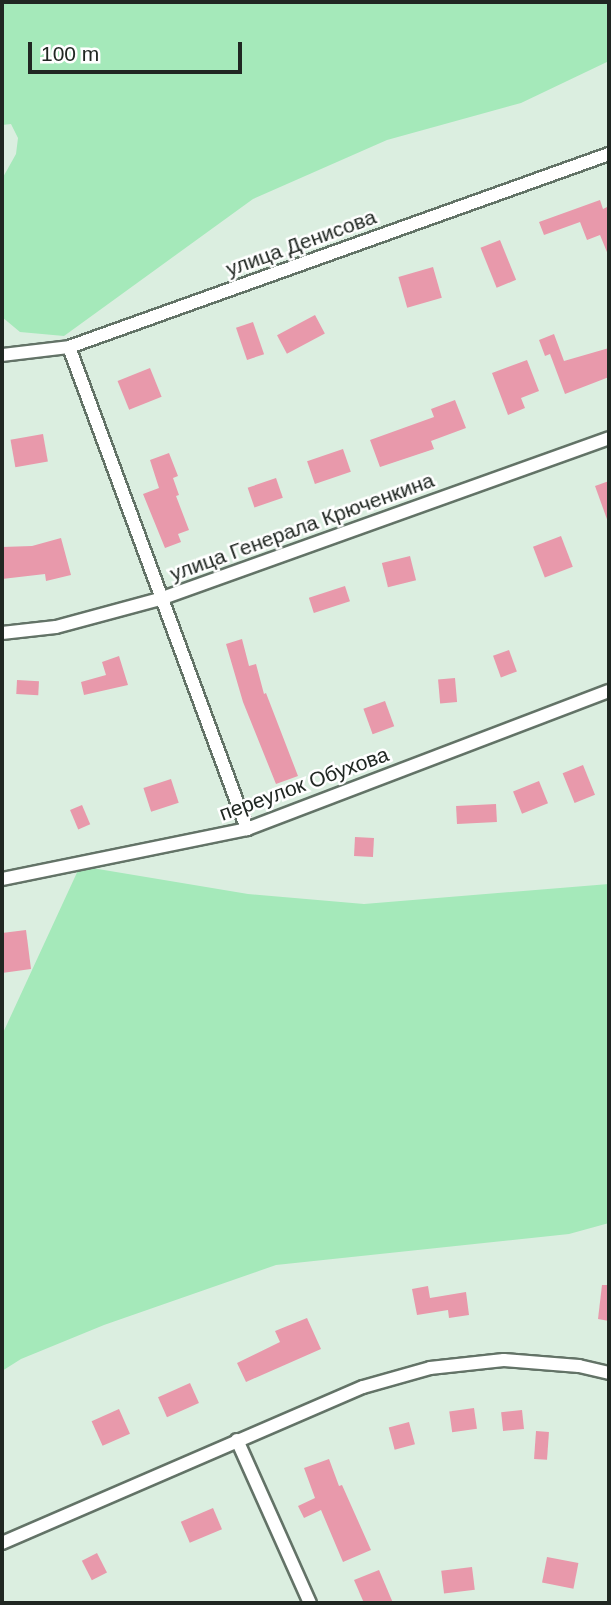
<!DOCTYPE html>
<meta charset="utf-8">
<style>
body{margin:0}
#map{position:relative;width:611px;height:1605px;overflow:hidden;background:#dbeee0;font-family:Arial,sans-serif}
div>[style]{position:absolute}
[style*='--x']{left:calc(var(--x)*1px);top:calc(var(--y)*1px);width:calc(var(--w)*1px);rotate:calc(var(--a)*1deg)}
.green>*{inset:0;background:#a5e9ba}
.building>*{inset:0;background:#e899ab;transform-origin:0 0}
.roads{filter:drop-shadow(2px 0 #637367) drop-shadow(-2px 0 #637367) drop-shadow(0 2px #637367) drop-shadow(0 -2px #637367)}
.minor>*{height:12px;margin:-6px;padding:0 6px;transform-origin:6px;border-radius:6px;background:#fff}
span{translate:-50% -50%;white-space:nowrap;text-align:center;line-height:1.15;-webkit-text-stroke:5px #fff;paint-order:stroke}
.street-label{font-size:21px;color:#202722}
.frame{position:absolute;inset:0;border:4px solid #202722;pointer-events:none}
.scale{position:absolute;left:28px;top:42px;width:214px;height:32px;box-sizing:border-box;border:4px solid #202722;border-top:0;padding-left:9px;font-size:21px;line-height:24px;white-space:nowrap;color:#202722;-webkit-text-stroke:5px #fff;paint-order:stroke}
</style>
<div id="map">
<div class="green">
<div style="clip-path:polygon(2px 2px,609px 2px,609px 61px,521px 103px,387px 140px,253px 199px,64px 336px,20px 332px,2px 317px,2px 179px,16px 154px,18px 138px,11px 124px,2px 125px)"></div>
<div style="clip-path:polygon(80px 866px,248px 894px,364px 904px,609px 884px,609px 1223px,569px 1234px,276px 1265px,104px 1325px,21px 1359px,2px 1371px,2px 1035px)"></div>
</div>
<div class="building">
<div style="clip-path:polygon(600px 200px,603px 209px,609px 206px,609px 257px,600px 235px,587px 240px,580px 222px,544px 235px,539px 222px)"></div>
<div style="left:500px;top:240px;width:43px;height:21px;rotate:68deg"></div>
<div style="left:433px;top:267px;width:32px;height:36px;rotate:74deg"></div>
<div style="left:315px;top:315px;width:21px;height:43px;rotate:62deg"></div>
<div style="left:253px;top:322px;width:34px;height:18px;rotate:71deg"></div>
<div style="clip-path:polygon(554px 334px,564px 361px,609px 348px,609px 377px,565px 394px,550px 354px,545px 356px,539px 340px)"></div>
<div style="clip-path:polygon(527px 360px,539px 391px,521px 398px,525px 408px,508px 415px,492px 373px)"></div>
<div style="left:150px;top:368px;width:31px;height:35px;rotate:68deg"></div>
<div style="clip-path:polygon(455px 400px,466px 428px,431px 441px,434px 449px,380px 467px,370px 440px,434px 417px,431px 409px)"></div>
<div style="left:43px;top:434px;width:28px;height:33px;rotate:80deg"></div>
<div style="left:343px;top:449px;width:24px;height:38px;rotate:71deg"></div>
<div style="clip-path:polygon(169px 453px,178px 476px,173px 478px,179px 495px,176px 496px,189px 530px,178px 534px,181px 542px,165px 548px,143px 494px,159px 488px,150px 460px)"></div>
<div style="left:276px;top:478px;width:21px;height:30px;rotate:71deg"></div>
<div style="clip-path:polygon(609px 481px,609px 521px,608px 522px,595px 486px)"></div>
<div style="left:561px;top:536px;width:33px;height:30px;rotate:69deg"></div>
<div style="clip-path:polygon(61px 538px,71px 575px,46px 581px,45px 574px,2px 579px,2px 547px,32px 546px)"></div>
<div style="left:410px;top:556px;width:25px;height:29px;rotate:76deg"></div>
<div style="left:345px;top:586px;width:16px;height:38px;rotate:72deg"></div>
<div style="clip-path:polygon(242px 639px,249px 666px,256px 664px,264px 694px,266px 693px,298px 776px,276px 784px,243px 702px,226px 644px)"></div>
<div style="left:509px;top:650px;width:23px;height:17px;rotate:70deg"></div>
<div style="clip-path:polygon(119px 656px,128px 685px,84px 695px,81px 682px,106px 675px,102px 662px)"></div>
<div style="left:455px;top:678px;width:24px;height:17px;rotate:85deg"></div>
<div style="left:17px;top:680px;width:22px;height:14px;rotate:3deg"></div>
<div style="left:385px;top:701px;width:27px;height:23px;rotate:70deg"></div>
<div style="left:583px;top:765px;width:32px;height:22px;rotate:68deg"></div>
<div style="left:171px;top:779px;width:25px;height:29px;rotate:72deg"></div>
<div style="left:539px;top:781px;width:24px;height:28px;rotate:68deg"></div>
<div style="left:496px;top:804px;width:18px;height:40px;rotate:87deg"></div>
<div style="left:82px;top:805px;width:21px;height:13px;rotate:67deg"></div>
<div style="left:355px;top:837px;width:19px;height:19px;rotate:3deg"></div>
<div style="clip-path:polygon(26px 930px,31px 969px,2px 973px,2px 933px)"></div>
<div style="clip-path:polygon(602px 1285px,609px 1285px,609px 1321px,598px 1319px)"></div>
<div style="clip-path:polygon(428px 1286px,430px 1298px,466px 1292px,469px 1315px,449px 1318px,448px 1310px,417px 1315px,412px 1289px)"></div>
<div style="clip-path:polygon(307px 1318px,321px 1349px,246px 1382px,237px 1363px,280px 1342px,275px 1331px)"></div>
<div style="left:190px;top:1383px;width:22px;height:35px;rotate:66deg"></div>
<div style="left:474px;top:1408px;width:21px;height:25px;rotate:82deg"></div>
<div style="left:119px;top:1409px;width:27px;height:30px;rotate:66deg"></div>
<div style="left:522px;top:1410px;width:19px;height:21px;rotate:84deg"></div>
<div style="left:409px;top:1422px;width:23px;height:21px;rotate:75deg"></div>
<div style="left:536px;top:1431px;width:13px;height:28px;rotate:4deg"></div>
<div style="clip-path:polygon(329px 1459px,339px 1486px,342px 1485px,371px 1550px,343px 1562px,321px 1510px,304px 1518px,298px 1506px,315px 1498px,304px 1468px)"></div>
<div style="left:213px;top:1508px;width:23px;height:35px;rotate:67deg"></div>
<div style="left:97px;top:1553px;width:22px;height:17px;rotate:63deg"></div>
<div style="left:547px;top:1557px;width:32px;height:26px;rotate:11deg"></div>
<div style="left:472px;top:1567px;width:23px;height:31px;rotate:83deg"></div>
<div style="clip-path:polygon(379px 1570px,393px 1603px,364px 1603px,354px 1580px)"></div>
</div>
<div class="roads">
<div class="minor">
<div style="--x:69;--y:347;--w:514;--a:69.73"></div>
<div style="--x:2;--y:355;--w:67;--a:-6.8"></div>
<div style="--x:69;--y:347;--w:573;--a:-19.67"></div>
<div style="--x:2;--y:633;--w:54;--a:-6.3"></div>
<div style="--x:56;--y:627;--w:108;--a:-15.1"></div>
<div style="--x:160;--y:599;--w:477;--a:-19.7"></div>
<div style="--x:2;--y:879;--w:250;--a:-11.5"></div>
<div style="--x:247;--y:829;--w:387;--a:-20.9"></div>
<div style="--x:237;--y:1440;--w:179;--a:65.9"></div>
<div style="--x:2;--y:1543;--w:393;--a:-23.4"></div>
<div style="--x:363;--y:1387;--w:70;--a:-15.8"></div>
<div style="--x:430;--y:1368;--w:74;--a:-6.2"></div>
<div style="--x:504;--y:1360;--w:75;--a:4.6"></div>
<div style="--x:579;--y:1366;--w:31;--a:13"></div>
</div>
</div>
<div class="street-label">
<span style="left:301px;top:243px;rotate:-20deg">улица Денисова</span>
<span style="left:302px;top:527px;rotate:-20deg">улица Генерала Крюченкина</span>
<span style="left:304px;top:784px;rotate:-20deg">переулок Обухова</span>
</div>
<div class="frame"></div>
<div class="scale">100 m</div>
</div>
